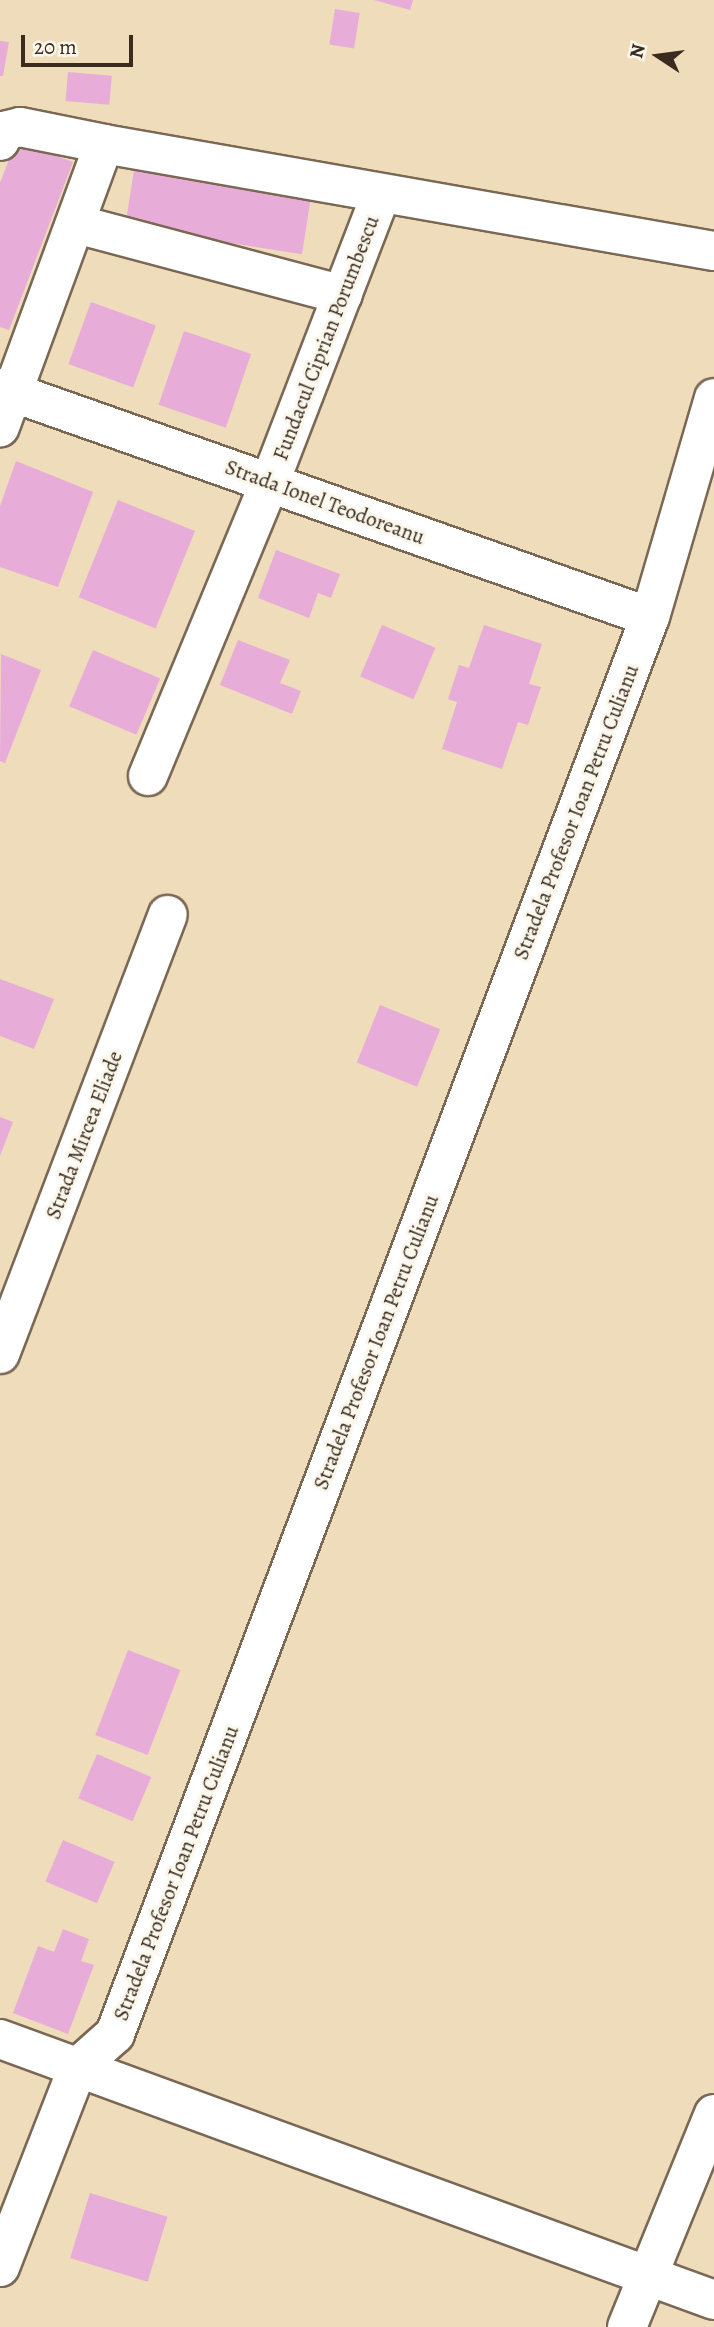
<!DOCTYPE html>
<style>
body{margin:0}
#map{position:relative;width:714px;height:2327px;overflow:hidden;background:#efdcbb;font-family:Alegreya,serif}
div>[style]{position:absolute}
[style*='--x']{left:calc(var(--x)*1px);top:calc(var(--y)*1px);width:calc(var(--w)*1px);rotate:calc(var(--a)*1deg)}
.building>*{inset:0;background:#e8acd8;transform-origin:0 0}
.roads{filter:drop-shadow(2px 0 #7a6855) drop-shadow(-2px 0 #7a6855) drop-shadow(0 2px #7a6855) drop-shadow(0 -2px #7a6855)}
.minor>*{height:38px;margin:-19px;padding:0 19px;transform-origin:19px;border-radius:19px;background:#fff}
span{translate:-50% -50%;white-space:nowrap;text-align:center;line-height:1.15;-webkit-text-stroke:6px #fbf7ec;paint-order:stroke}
.street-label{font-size:21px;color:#3b2a1e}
.north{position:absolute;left:623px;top:21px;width:70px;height:70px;-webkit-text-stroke:5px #fbf7ec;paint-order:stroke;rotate:283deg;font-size:19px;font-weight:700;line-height:28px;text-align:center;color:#3b2a1e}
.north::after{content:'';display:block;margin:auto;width:24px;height:32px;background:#3b2a1e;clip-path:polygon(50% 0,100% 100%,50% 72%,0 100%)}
.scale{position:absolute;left:21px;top:35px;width:112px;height:32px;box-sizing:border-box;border:4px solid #3b2a1e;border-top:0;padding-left:9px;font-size:21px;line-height:24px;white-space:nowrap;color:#3b2a1e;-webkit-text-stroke:5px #fbf7ec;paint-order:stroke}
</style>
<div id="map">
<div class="building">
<div style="clip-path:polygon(374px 0,413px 0,410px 10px)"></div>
<div style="left:335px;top:9px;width:25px;height:36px;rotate:9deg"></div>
<div style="clip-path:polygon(0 41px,9px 42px,3px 76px,0 76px)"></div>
<div style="left:68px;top:72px;width:44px;height:29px;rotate:5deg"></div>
<div style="clip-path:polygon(16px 141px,73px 162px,9px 330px,0 327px,0 183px)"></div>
<div style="left:135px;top:164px;width:179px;height:63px;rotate:9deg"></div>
<div style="left:91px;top:302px;width:69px;height:66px;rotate:20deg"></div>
<div style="left:184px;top:331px;width:71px;height:78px;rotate:19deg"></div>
<div style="clip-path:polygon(16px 461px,93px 492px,58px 587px,0 567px,0 506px)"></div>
<div style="left:118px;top:500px;width:83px;height:105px;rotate:22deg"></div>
<div style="clip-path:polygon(276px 550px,340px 574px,331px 598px,318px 593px,309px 618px,258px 598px)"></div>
<div style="left:382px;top:625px;width:58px;height:56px;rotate:23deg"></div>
<div style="clip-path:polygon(484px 625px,542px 644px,529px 684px,541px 687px,528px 725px,518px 722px,502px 769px,442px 749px,457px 702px,448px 699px,459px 665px,469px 668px)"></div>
<div style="clip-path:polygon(238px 640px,290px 660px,280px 683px,301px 691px,292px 714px,220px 685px)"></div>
<div style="left:93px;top:650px;width:73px;height:61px;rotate:23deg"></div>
<div style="clip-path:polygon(1px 654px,41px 670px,5px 763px,0 761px)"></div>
<div style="clip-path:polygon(0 979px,54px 999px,34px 1049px,0 1036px)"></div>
<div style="left:380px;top:1005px;width:65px;height:62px;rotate:22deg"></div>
<div style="clip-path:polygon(0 1117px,13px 1122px,0 1156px)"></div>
<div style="left:128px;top:1650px;width:56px;height:91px;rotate:21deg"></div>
<div style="left:97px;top:1754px;width:59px;height:48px;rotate:23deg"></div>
<div style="left:63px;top:1840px;width:56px;height:45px;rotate:23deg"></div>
<div style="clip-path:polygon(63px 1929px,89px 1939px,81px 1961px,94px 1965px,68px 2034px,13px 2013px,38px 1946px,54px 1952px)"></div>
<div style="left:90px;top:2193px;width:81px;height:68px;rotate:17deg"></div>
</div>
<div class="roads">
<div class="minor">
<div style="--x:0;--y:141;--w:11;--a:-68"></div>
<div style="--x:4;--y:131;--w:16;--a:-14"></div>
<div style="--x:20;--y:127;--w:86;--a:11.4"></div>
<div style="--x:104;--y:144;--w:302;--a:110.2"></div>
<div style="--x:104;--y:144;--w:619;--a:9.95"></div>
<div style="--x:76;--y:224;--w:276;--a:14.9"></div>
<div style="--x:0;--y:388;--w:689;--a:19.41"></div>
<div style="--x:148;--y:776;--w:318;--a:-67.5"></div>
<div style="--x:270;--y:482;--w:308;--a:-68.9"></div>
<div style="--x:0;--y:1354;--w:470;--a:-69.1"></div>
<div style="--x:0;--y:2039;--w:760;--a:20.08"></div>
<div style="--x:0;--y:2267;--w:215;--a:-68.7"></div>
<div style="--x:78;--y:2067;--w:50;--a:-41.7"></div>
<div style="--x:115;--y:2034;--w:1515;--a:-69.32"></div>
<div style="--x:650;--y:617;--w:228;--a:-73.7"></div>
<div style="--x:627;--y:2327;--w:230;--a:-67.8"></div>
</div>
</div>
<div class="street-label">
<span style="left:326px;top:338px;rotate:-69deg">Fundacul Ciprian Porumbescu</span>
<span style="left:325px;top:502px;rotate:20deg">Strada Ionel Teodoreanu</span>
<span style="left:576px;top:812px;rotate:-69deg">Stradela Profesor Ioan Petru Culianu</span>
<span style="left:84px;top:1135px;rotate:-69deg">Strada Mircea Eliade</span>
<span style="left:376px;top:1342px;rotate:-69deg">Stradela Profesor Ioan Petru Culianu</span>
<span style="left:176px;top:1873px;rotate:-69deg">Stradela Profesor Ioan Petru Culianu</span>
</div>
<div class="north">N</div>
<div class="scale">20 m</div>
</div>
